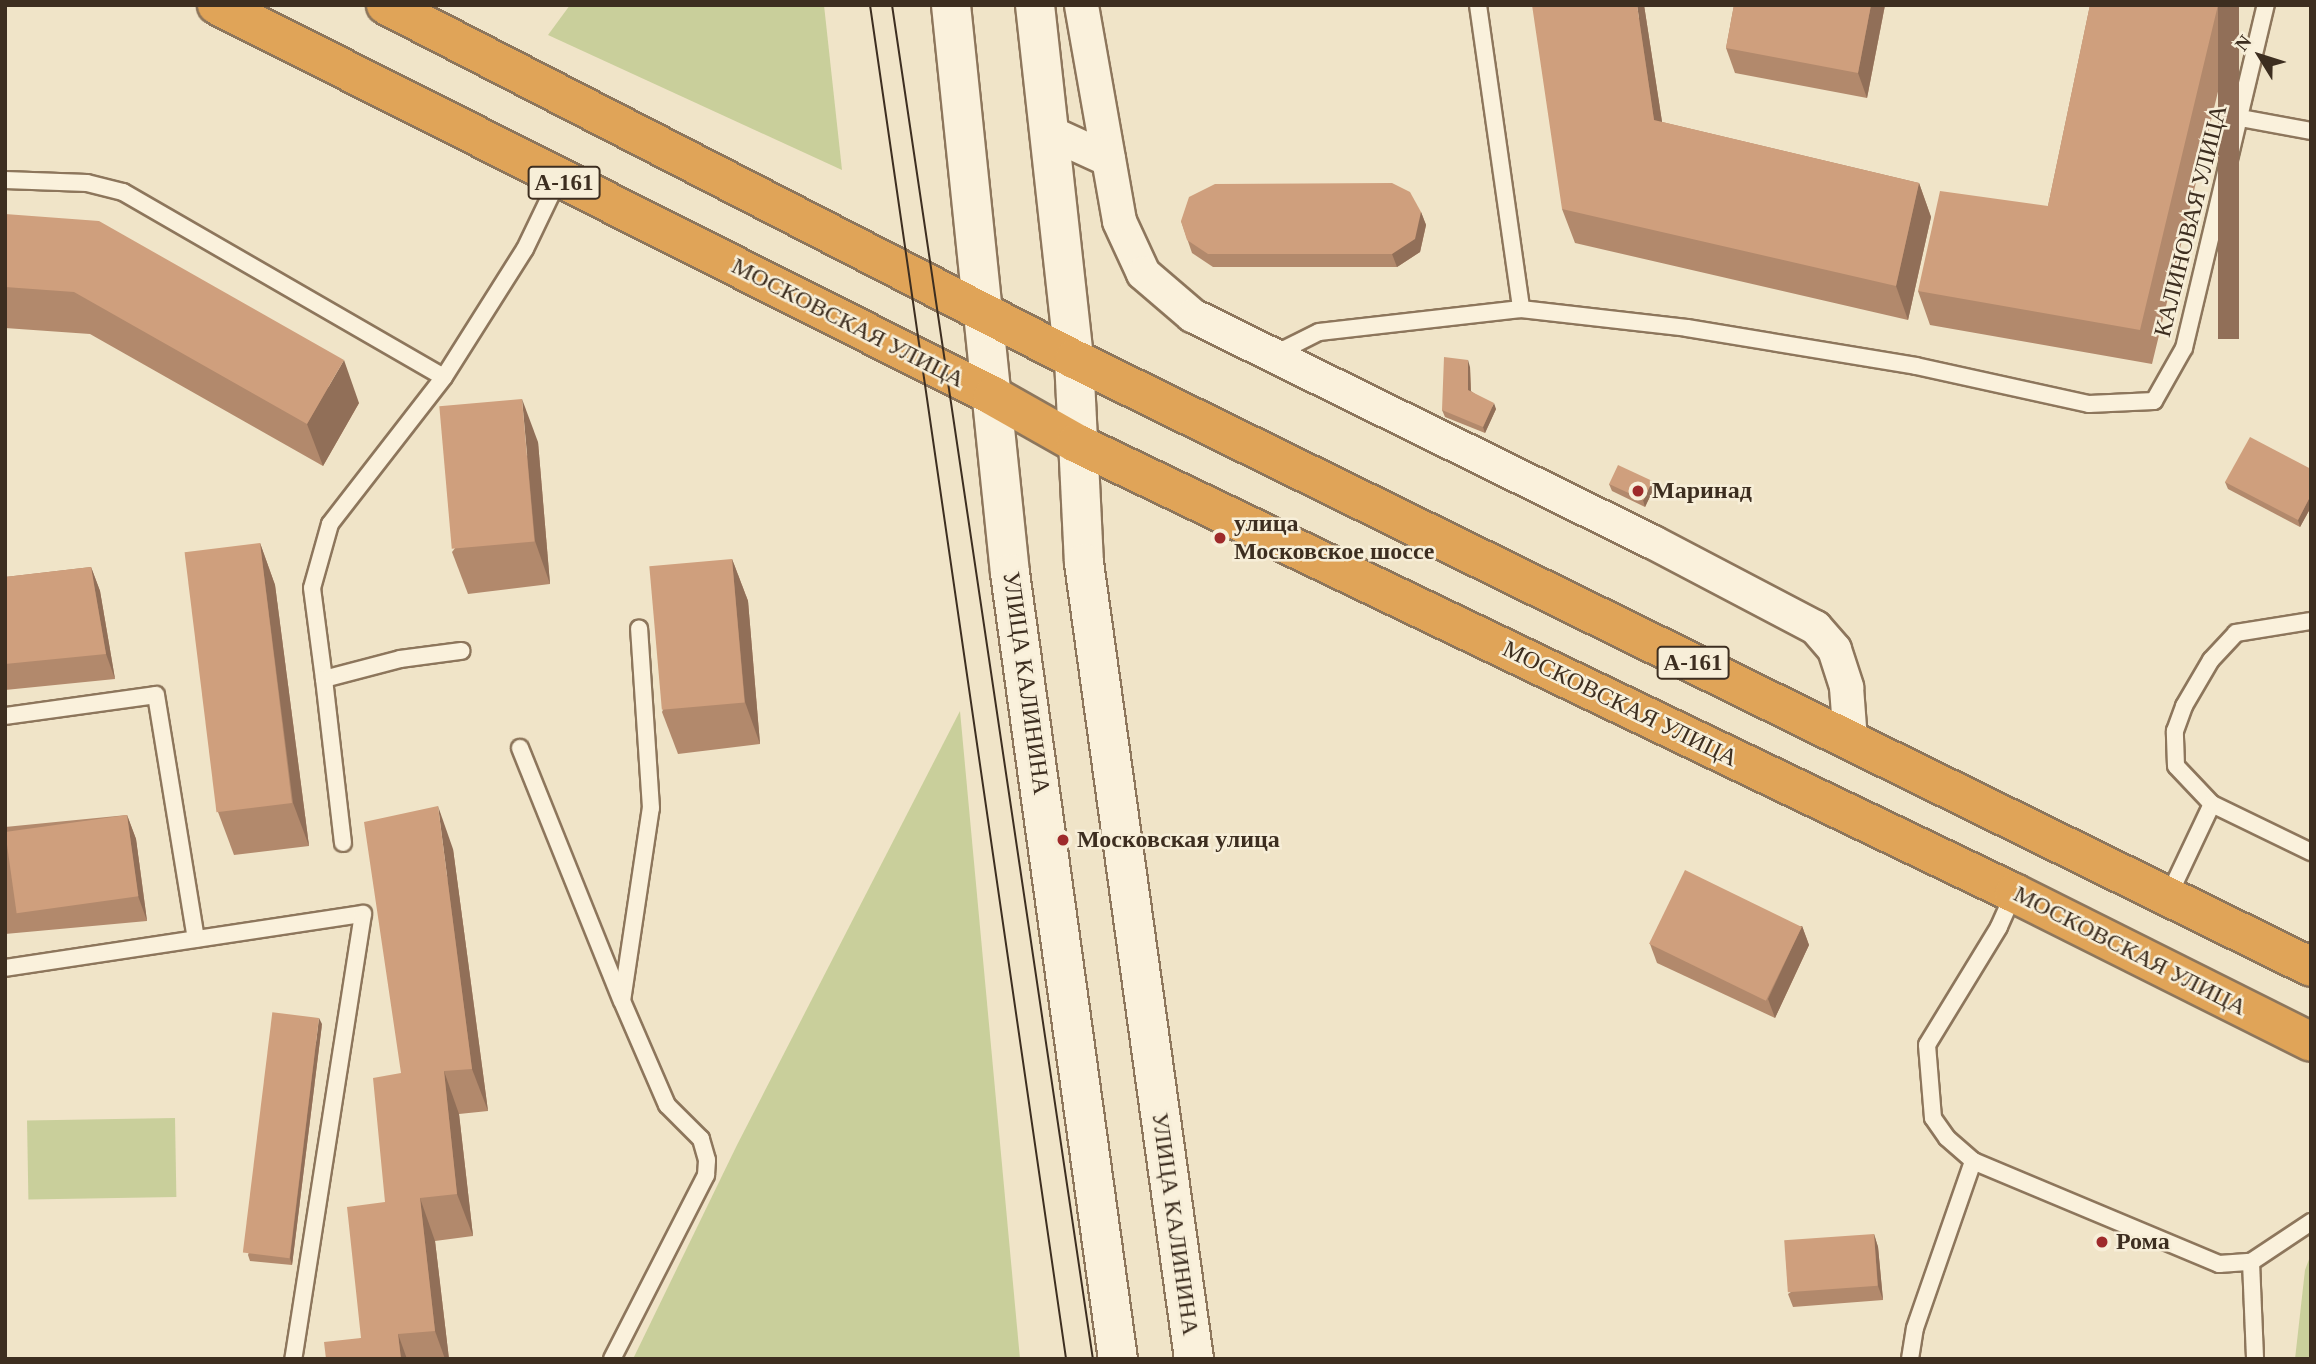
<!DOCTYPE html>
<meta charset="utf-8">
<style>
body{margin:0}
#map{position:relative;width:2316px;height:1364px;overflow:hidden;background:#f0e4c8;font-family:Georgia,serif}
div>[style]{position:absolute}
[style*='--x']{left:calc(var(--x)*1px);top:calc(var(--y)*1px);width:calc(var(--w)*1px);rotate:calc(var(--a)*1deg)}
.green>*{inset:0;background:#c9cf9b;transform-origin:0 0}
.roads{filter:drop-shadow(2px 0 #8d765c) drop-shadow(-2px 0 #8d765c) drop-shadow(0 2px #8d765c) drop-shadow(0 -2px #8d765c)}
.lane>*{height:16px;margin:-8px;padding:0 8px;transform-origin:8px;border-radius:8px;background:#faf1dc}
.street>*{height:33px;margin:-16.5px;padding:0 16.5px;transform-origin:16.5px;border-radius:16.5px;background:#faf1dc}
.secondary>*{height:38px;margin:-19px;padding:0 19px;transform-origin:19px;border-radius:19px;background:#faf1dc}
.highway>*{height:38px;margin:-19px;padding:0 19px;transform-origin:19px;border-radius:19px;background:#e0a458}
.tram>*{height:2px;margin:-1px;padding:0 1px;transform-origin:1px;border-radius:1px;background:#3d2e20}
.wall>*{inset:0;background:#b2896c}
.shaded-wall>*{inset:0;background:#916f58;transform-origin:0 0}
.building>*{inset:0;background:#cf9f7d;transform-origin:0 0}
.dots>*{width:19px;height:19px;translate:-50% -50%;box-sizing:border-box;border:4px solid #f7eed8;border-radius:50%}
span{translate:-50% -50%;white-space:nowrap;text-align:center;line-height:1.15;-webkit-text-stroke:5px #f7eed8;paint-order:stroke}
.shield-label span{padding:2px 5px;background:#f7eed8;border:2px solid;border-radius:5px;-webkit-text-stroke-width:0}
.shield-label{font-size:23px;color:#3d2e20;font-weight:700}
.street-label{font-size:24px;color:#3d2e20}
.poi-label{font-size:24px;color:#3d2e20;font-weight:700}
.left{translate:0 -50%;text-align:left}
.frame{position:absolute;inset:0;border:7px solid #3d2e20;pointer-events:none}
.north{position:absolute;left:2225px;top:21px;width:70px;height:70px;-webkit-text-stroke:5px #f7eed8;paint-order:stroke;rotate:308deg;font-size:19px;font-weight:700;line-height:28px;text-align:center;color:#3d2e20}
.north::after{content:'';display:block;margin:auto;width:24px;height:32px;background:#3d2e20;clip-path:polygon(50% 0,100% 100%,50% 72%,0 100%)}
</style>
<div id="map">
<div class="green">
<div style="clip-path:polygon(570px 5px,824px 5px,842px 170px,548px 35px)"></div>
<div style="clip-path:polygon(960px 711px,1020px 1359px,633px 1359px,737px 1145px)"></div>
<div style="left:175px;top:1118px;width:79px;height:148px;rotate:89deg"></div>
<div style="clip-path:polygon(2311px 1254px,2311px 1359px,2295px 1359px,2305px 1270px)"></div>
</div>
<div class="roads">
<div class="lane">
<div style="--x:1478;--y:5;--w:307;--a:81.9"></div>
<div style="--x:2241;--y:118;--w:71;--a:10.5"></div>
<div style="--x:5;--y:180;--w:82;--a:2.1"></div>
<div style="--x:87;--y:183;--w:37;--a:14"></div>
<div style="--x:123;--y:192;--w:370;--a:30"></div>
<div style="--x:444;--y:377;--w:151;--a:-57.7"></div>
<div style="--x:525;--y:249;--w:76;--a:-64.4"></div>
<div style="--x:1273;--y:355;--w:51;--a:-26.6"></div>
<div style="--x:1319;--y:332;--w:203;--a:-6.5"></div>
<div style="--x:1521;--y:309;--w:167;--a:6.5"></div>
<div style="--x:1687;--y:328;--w:232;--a:9.4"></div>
<div style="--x:1916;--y:366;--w:177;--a:12.4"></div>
<div style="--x:2089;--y:404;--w:65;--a:-2.6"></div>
<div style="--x:2154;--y:401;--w:61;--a:-60.5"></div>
<div style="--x:2184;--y:348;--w:353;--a:-76.6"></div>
<div style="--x:444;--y:377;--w:186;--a:127.8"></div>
<div style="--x:330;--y:524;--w:66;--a:105.7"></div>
<div style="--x:312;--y:588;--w:92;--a:82.5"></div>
<div style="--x:324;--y:679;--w:79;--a:-14.7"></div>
<div style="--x:400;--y:659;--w:62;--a:-7.5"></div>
<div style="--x:324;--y:679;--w:165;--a:83.4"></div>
<div style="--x:5;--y:716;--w:152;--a:-7.9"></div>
<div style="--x:156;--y:695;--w:247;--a:80.7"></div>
<div style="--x:520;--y:748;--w:271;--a:68.1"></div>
<div style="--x:2212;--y:804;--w:52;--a:-133.5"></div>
<div style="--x:2176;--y:766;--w:35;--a:-92"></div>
<div style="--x:2175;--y:731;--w:27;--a:-70"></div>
<div style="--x:2184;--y:706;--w:53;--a:-59.6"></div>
<div style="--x:2211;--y:660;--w:37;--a:-47"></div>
<div style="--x:2236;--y:633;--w:76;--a:-9.1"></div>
<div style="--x:2014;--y:893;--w:37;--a:114"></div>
<div style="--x:1999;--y:927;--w:138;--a:121.4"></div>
<div style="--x:1927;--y:1045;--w:73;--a:85.3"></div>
<div style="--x:1933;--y:1118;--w:24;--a:55"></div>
<div style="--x:1947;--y:1138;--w:35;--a:41"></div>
<div style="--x:1973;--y:1161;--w:267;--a:22.7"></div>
<div style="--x:2219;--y:1264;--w:32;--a:-4"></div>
<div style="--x:2251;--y:1262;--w:72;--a:-33.7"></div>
<div style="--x:2168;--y:897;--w:103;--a:-64.7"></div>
<div style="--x:2212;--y:804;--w:110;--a:25.9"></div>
<div style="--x:5;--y:968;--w:362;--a:-8.6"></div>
<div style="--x:363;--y:914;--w:450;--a:98.9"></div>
<div style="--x:2251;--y:1262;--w:97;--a:87.6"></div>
<div style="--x:612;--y:1359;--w:207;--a:-62.9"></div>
<div style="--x:706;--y:1175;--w:15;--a:-86"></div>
<div style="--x:707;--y:1160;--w:22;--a:-106"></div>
<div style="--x:701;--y:1139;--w:48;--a:-135"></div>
<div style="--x:667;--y:1105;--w:113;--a:-113.4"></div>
<div style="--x:622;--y:1001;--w:195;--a:-81.5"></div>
<div style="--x:651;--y:808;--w:180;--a:-93.8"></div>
<div style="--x:1910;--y:1359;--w:31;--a:-81"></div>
<div style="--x:1915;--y:1328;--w:177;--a:-70.8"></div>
</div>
<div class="street">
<div style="--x:1081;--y:5;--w:219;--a:80"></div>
<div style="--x:1119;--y:221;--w:57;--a:65.2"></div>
<div style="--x:1143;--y:273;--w:65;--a:40.6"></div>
<div style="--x:1192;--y:315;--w:514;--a:26.22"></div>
<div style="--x:1653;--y:542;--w:183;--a:27.7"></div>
<div style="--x:1815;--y:627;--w:29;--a:49"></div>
<div style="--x:1834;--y:649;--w:40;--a:72"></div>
<div style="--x:1846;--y:687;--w:53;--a:85.7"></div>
<div style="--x:1049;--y:132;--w:65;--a:24.6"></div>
</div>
<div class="secondary">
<div style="--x:951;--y:5;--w:571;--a:84.07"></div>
<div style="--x:1010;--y:573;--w:793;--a:82.18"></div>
<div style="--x:1035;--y:5;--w:356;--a:83.7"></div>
<div style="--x:1074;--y:359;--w:204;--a:87.2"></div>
<div style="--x:1084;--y:563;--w:804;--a:82.13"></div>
</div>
<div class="highway">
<div style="--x:217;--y:5;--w:869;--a:26.74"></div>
<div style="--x:993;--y:396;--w:95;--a:29.5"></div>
<div style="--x:1076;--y:443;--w:1040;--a:25.63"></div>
<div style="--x:2014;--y:893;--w:332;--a:26.6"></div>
<div style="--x:386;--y:5;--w:774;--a:27.23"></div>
<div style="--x:1074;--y:359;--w:1378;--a:26.17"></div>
</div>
</div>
<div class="tram">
<div style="--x:870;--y:5;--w:1368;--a:81.76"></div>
<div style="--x:892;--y:5;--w:1369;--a:81.56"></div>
</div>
<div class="wall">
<div style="clip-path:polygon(1644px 5px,1662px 122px,1919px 183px,1931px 217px,1908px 320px,1575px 243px,1562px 209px)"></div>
<div style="clip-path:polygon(1734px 5px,1885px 5px,1867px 98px,1735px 73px,1726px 48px)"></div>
<div style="clip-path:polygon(2090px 5px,2239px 5px,2152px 364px,1930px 325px,1918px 291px,2048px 206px)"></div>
<div style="clip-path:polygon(1421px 212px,1426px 225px,1420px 252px,1397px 267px,1213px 267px,1192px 253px,1181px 221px)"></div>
<div style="clip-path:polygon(5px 214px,359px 403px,323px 466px,90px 334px,5px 328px)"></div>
<div style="clip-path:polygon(1470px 367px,1471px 391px,1496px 409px,1485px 433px,1445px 417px,1442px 410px)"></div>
<div style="clip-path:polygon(538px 442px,550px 584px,468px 594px,452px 552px)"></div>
<div style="clip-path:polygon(2311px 469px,2311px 507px,2300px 527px,2228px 489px,2225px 482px)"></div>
<div style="clip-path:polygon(1609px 484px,1654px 488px,1645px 507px,1612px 491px)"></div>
<div style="clip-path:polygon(260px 543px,275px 585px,309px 846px,234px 855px,218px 812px)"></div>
<div style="clip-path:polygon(732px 559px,748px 601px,760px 744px,678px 754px,662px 712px)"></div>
<div style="clip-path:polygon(91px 567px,100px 591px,115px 679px,5px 690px,5px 577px)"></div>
<div style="clip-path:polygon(127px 815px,136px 839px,147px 921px,5px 934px,5px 827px)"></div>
<div style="clip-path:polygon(453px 849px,488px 1111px,459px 1114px,473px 1236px,435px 1241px,449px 1359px,326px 1359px,361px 1338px,385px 1202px)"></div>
<div style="clip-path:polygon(1802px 926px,1809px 945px,1775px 1018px,1657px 963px,1650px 944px)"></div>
<div style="clip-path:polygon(322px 1024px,292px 1265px,250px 1261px,248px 1255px)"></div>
<div style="clip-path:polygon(1874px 1234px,1878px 1247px,1883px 1300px,1793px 1307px,1788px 1294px)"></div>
</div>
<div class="shaded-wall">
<div style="clip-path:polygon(1637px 5px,1644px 5px,1667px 154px,1654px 120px)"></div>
<div style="clip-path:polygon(1871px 5px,1885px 5px,1867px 98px,1858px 73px)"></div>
<div style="left:2218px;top:5px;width:21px;height:334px"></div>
<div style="clip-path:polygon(1919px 183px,1931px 217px,1908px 320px,1896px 286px)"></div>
<div style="clip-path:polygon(1421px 212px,1426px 225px,1420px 252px,1397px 267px,1392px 254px)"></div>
<div style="clip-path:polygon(344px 360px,359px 403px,323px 466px,307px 424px)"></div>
<div style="clip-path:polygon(1468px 360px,1470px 367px,1471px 397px,1468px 390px)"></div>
<div style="clip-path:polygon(522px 399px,538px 442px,550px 584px,535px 541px)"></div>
<div style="clip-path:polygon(1494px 403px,1496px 409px,1485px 433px,1483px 427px)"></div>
<div style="clip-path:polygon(1652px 481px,1654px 488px,1645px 507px,1643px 500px)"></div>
<div style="clip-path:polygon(2311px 495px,2311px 507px,2300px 527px,2298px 520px)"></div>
<div style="clip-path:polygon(260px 543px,275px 585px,309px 846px,293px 803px)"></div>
<div style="clip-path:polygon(732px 559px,748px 601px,760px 744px,745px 702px)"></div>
<div style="clip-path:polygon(91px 567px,100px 591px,115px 679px,106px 654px)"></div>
<div style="clip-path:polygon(438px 806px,453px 849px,488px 1111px,472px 1069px)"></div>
<div style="clip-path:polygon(127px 815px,136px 839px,147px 921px,138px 896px)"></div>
<div style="clip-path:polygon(1802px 926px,1809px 945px,1775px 1018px,1768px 999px)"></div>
<div style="clip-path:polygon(319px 1018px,322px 1024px,292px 1265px,290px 1258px)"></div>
<div style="clip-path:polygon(444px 1071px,459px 1114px,473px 1236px,457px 1194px)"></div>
<div style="clip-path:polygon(420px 1198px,435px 1241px,449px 1359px,445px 1359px,435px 1331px)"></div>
<div style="clip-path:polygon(1874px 1234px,1878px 1247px,1883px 1300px,1878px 1286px)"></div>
<div style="clip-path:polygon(398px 1334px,407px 1359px,401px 1359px)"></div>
</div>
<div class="building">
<div style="clip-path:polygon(1532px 5px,1637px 5px,1654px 120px,1919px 183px,1896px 286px,1562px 209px)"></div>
<div style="clip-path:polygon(1734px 5px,1871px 5px,1858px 73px,1726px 48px)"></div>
<div style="clip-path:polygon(2090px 5px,2218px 5px,2140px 330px,1918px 291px,1940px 191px,2048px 206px)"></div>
<div style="clip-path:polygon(1392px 183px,1410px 192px,1421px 212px,1415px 239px,1392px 254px,1208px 254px,1187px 240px,1181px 221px,1189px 197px,1215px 184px)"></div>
<div style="clip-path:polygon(5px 214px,99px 221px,344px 360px,307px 424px,74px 292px,5px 287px)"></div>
<div style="clip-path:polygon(1444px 357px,1468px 360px,1468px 390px,1494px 403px,1483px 427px,1442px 410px)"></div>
<div style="left:522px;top:399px;width:143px;height:83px;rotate:85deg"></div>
<div style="clip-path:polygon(2250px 437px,2311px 469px,2311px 495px,2298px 520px,2225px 482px)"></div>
<div style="left:1618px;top:465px;width:38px;height:21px;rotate:25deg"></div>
<div style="left:260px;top:543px;width:262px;height:76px;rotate:83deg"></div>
<div style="left:732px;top:559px;width:144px;height:83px;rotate:85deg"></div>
<div style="clip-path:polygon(91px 567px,106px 654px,5px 664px,5px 577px)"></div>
<div style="clip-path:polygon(438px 806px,472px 1069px,444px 1071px,457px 1194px,420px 1198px,435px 1331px,398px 1334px,401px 1359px,326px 1359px,324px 1342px,361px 1338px,347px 1207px,385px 1202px,373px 1078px,401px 1073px,364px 822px)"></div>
<div style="left:127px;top:815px;width:82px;height:123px;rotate:82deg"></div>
<div style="left:1685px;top:870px;width:130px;height:82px;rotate:26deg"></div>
<div style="left:319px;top:1018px;width:242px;height:47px;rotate:97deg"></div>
<div style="left:1874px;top:1234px;width:52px;height:90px;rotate:86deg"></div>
</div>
<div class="dots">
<div style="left:1638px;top:491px;background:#9e2a2b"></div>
<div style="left:1220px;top:538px;background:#9e2a2b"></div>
<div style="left:1063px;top:840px;background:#9e2a2b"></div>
<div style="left:2102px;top:1242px;background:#9e2a2b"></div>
</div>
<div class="shield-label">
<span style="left:564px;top:183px">А-161</span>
<span style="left:1693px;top:663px">А-161</span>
</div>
<div class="street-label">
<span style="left:2191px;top:221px;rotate:-76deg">КАЛИНОВАЯ УЛИЦА</span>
<span style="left:848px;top:323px;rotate:27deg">МОСКОВСКАЯ УЛИЦА</span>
<span style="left:1026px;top:683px;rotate:82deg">УЛИЦА КАЛИНИНА</span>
<span style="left:1620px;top:704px;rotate:26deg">МОСКОВСКАЯ УЛИЦА</span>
<span style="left:2130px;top:951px;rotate:27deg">МОСКОВСКАЯ УЛИЦА</span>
<span style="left:1175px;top:1224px;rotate:82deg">УЛИЦА КАЛИНИНА</span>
</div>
<div class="poi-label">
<span class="left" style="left:1652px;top:491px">Маринад</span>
<span class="left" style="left:1234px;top:538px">улица<br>Московское шоссе</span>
<span class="left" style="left:1077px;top:840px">Московская улица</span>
<span class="left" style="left:2116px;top:1242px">Рома</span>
</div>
<div class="frame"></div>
<div class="north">N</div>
</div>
